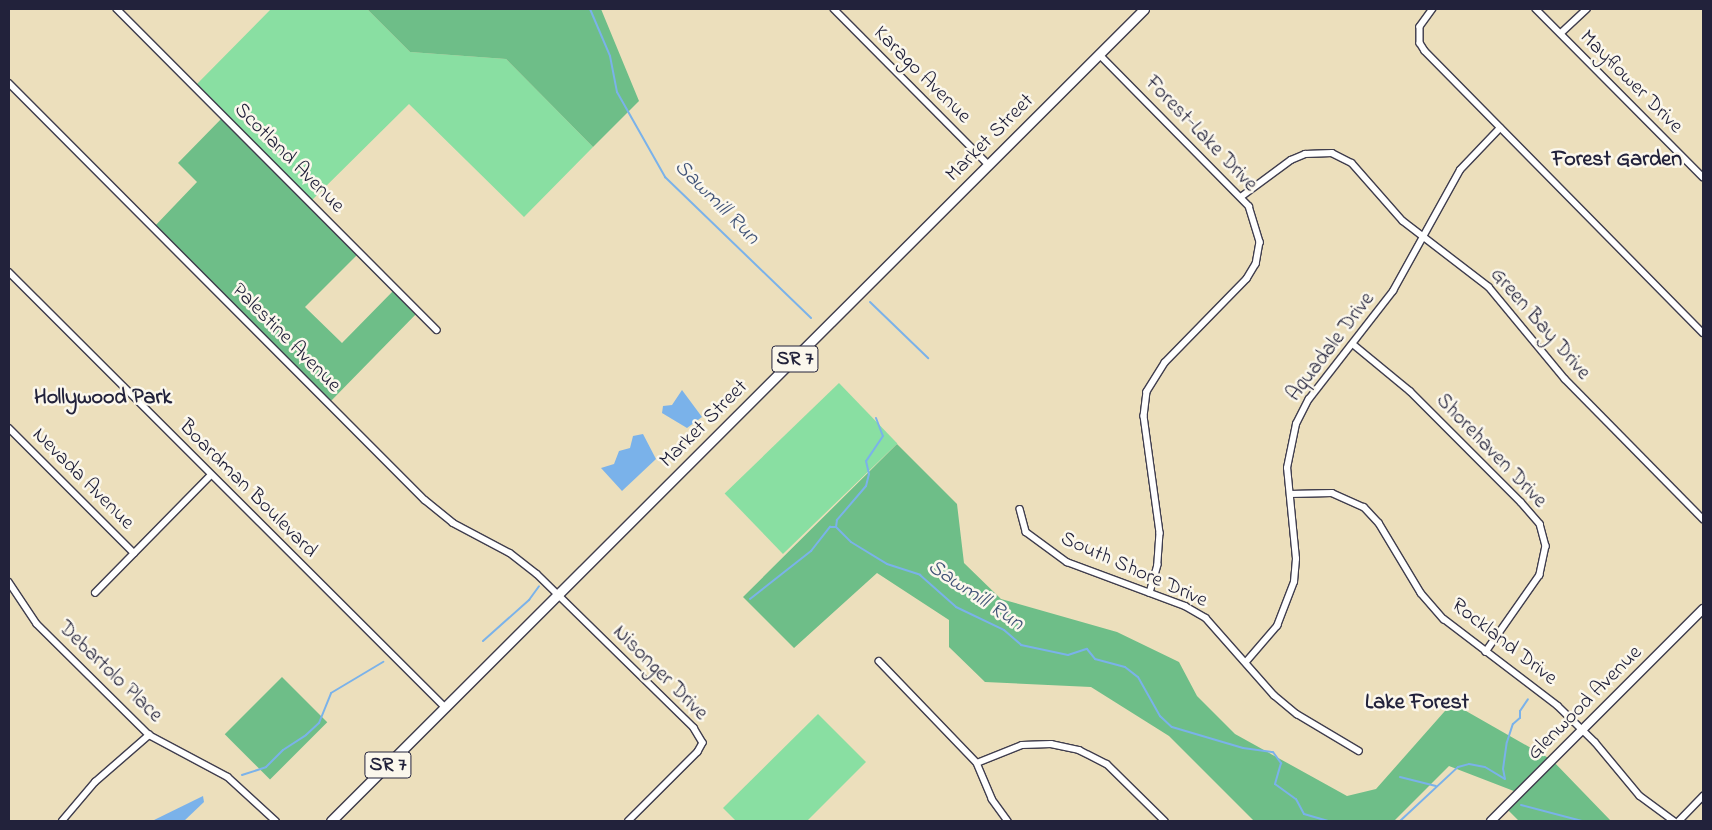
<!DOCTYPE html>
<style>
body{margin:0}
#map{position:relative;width:1712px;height:830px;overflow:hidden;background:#ecdfbc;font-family:"Indie Flower",sans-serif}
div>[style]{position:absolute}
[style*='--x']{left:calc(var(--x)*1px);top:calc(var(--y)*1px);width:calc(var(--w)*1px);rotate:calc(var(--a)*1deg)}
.green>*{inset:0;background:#89dfa2;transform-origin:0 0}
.forest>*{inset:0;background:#6ebe88;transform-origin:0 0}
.water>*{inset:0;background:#7ab2ea}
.stream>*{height:2px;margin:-1px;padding:0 1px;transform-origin:1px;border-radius:1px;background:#7ab2ea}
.roads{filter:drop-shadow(1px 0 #403e4e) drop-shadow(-1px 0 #403e4e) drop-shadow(0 1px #403e4e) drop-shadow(0 -1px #403e4e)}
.street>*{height:5.5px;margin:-2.75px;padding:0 2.75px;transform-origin:2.75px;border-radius:2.75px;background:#fff}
.secondary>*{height:8px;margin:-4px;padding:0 4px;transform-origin:4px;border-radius:4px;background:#fff}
.primary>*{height:9px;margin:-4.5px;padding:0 4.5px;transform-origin:4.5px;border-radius:4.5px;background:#fff}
span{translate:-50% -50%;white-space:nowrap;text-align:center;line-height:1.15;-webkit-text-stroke:5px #fbf7ec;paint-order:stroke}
.shield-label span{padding:1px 4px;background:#fbf7ec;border:1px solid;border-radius:4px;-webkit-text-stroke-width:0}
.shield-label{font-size:20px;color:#22223b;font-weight:700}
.street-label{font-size:21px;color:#22223b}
.neighbourhood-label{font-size:22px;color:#22223b;font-weight:700}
.water-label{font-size:22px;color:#415478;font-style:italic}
.frame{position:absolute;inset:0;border:10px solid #22223b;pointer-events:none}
</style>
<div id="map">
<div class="green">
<div style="clip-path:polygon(271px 9px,367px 9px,410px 52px,506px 59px,593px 147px,524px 217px,409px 104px,310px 202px,195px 86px)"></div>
<div style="left:839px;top:383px;width:84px;height:159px;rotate:46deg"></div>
<div style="clip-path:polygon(818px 714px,866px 762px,807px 821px,736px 821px,723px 808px)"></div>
</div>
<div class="forest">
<div style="clip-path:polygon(367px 9px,601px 9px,639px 101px,593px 147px,506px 59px,410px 52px)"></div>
<div style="clip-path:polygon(224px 116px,360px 252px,305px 307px,342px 343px,396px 288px,419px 311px,329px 403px,153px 228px,197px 182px,178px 163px)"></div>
<div style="clip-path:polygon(897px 444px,957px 504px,964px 563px,1001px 599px,1117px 632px,1179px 662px,1197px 696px,1235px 734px,1347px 796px,1376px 789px,1452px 703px,1552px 760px,1611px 821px,1519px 821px,1505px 807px,1519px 793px,1449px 766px,1394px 821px,1254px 821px,1169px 736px,1091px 687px,985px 682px,949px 647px,949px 620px,877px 573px,794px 648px,743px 597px)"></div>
<div style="left:282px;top:677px;width:64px;height:81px;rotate:45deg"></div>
</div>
<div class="water">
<div style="clip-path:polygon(682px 390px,702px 417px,687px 428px,662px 413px,663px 406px,672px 405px)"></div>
<div style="clip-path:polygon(643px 434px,656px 459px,622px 491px,601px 468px,614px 464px,619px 451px,630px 448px,633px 436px)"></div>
<div style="clip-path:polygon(203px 796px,204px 802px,184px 821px,152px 821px)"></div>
</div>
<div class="stream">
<div style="--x:590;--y:9;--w:51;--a:66.9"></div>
<div style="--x:610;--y:56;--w:37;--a:79"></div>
<div style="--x:617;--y:92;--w:98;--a:60.5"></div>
<div style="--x:665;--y:177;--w:203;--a:44"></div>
<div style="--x:870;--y:302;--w:81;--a:44"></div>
<div style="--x:876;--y:418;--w:19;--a:69"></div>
<div style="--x:883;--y:436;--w:30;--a:124"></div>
<div style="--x:866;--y:461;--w:13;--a:77"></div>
<div style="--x:869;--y:474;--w:12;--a:104"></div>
<div style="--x:866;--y:486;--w:45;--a:130.5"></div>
<div style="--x:837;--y:520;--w:7;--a:98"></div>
<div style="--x:836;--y:527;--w:21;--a:45"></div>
<div style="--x:851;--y:542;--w:42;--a:31.4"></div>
<div style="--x:887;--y:564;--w:35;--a:18"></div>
<div style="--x:920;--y:575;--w:48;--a:41.6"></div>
<div style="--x:956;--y:607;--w:53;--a:25.6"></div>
<div style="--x:1004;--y:630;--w:23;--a:41"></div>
<div style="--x:1021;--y:645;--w:48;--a:12"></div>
<div style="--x:1068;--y:655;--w:20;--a:-18"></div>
<div style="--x:1087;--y:649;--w:13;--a:51"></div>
<div style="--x:1095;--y:659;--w:31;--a:15"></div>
<div style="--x:1125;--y:667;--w:16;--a:38"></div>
<div style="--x:1138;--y:677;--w:45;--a:60.6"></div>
<div style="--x:1160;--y:716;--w:16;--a:43"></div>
<div style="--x:1172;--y:727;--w:74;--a:16.5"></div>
<div style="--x:1243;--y:748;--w:30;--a:8"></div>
<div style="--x:1273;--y:752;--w:14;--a:54"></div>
<div style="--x:1281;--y:763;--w:22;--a:106"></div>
<div style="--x:1275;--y:784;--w:26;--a:36"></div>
<div style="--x:1296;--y:799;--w:17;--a:62"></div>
<div style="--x:1304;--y:814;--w:26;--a:16"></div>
<div style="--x:750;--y:599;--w:78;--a:-38.2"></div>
<div style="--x:811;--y:551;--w:31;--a:-52"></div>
<div style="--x:830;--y:527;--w:6;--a:0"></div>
<div style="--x:483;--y:641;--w:62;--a:-41.7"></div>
<div style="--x:529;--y:600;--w:17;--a:-54"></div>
<div style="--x:242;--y:775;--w:25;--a:-18"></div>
<div style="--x:266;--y:767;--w:24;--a:-45"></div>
<div style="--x:283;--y:750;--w:27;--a:-33"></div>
<div style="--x:306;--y:735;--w:18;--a:-43"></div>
<div style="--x:319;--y:723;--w:32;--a:-68"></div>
<div style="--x:331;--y:693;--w:61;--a:-30.8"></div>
<div style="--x:1400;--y:777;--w:37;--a:14"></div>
<div style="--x:1505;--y:779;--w:10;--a:-101"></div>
<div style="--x:1503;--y:769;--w:27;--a:-82"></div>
<div style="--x:1507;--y:742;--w:19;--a:-72"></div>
<div style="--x:1513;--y:724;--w:9;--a:-41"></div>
<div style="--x:1520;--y:718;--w:7;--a:-90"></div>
<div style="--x:1520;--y:711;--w:14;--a:-56"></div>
<div style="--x:1521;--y:805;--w:63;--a:14.7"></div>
<div style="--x:1400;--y:821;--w:79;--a:-43"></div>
<div style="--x:1458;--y:767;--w:11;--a:-15"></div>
<div style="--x:1469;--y:764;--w:16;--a:11"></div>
<div style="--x:1485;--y:767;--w:23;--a:31"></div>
</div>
<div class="roads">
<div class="street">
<div style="--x:117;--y:9;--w:453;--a:45.1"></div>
<div style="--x:834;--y:9;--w:218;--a:45.2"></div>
<div style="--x:1433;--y:9;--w:22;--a:126"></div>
<div style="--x:1420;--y:27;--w:16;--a:90"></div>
<div style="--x:1420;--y:43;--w:9;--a:58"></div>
<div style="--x:1425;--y:51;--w:396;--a:45.4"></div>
<div style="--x:1536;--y:9;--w:237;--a:45.2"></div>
<div style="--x:1561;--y:33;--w:35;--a:-43"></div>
<div style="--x:1099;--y:54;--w:214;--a:45.4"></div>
<div style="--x:1249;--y:206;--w:38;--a:73"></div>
<div style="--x:1260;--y:242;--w:22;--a:100"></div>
<div style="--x:1256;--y:264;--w:17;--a:121"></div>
<div style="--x:1247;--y:279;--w:117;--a:134.3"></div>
<div style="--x:1165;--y:363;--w:34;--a:122"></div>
<div style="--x:1147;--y:392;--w:24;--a:97"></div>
<div style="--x:1144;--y:416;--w:118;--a:82.2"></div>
<div style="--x:1160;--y:533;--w:32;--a:94"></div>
<div style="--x:1158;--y:565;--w:29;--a:106"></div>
<div style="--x:9;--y:83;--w:589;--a:45.07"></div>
<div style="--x:425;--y:500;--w:36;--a:39"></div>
<div style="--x:453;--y:523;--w:64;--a:27.8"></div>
<div style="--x:510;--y:553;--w:34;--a:38"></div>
<div style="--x:537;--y:574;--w:220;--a:44.4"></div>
<div style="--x:694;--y:728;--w:17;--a:59"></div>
<div style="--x:703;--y:743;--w:10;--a:119"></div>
<div style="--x:698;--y:752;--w:98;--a:135"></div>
<div style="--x:1241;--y:197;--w:62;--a:-36.5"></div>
<div style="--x:1291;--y:160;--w:15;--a:-23"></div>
<div style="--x:1305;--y:154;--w:27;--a:-2"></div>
<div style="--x:1332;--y:153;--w:22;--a:27"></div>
<div style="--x:1352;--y:163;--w:77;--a:48.7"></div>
<div style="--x:1403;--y:221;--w:108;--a:37.5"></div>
<div style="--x:1489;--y:287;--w:119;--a:50.4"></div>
<div style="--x:1565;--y:379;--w:197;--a:45.4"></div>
<div style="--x:9;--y:272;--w:616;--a:44.93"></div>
<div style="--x:1353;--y:344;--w:74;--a:39.5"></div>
<div style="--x:1410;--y:391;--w:157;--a:45"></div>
<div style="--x:1521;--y:502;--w:29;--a:49"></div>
<div style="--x:1540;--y:524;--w:23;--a:75"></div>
<div style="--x:1546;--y:546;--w:30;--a:102"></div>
<div style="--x:1540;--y:575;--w:94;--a:125"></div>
<div style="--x:9;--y:428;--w:177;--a:45"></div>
<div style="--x:1290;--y:494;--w:42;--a:-1.4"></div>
<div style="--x:1332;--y:493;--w:35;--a:24"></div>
<div style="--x:1364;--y:507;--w:22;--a:47"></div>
<div style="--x:1379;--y:523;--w:82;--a:59"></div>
<div style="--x:1421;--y:593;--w:35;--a:49"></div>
<div style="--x:1444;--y:619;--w:143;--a:37.3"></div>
<div style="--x:1558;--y:706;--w:52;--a:44.2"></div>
<div style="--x:1595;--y:742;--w:70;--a:50.2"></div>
<div style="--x:1640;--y:796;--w:42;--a:36.3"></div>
<div style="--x:1020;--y:509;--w:24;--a:75"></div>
<div style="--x:1026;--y:532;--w:51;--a:36.2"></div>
<div style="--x:1067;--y:562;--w:126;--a:20.4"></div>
<div style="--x:1185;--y:606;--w:24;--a:30"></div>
<div style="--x:1206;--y:618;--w:103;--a:48.6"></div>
<div style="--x:1274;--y:695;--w:30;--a:40"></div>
<div style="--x:1297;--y:714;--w:72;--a:30.8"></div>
<div style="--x:9;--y:582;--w:50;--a:56.3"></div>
<div style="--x:37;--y:624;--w:158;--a:44.7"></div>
<div style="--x:149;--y:735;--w:89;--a:28"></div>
<div style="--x:228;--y:777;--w:65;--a:42.5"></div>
<div style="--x:95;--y:593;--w:165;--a:-45.5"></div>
<div style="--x:879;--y:661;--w:141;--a:46.1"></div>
<div style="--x:977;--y:763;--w:39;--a:67"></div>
<div style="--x:992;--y:799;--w:27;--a:54"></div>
<div style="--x:1246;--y:662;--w:48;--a:-49.3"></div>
<div style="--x:1277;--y:626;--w:47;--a:-68.9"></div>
<div style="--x:1294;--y:582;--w:23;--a:-85"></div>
<div style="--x:1296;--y:559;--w:91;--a:-95.6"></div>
<div style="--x:1287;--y:468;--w:45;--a:-78.4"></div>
<div style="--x:1296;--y:424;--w:28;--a:-63"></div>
<div style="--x:1309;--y:399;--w:137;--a:-52.1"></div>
<div style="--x:1393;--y:291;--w:138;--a:-61"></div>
<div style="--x:1460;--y:170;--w:58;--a:-46.4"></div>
<div style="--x:977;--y:763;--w:48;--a:-21.8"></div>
<div style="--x:1022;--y:745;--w:29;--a:-2"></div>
<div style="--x:1051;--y:744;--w:29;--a:12"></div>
<div style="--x:1079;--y:750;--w:31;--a:27"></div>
<div style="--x:1107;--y:764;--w:81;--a:44.5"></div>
<div style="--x:62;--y:821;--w:51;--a:-49.8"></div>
<div style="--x:95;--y:782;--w:72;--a:-41"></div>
<div style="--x:1679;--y:821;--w:35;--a:-46"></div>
</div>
<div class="secondary">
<div style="--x:1491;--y:821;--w:300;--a:-45"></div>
</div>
<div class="primary">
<div style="--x:331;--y:821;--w:1149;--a:-44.96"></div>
</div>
</div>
<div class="shield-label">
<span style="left:795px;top:359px">SR 7</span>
<span style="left:388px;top:765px">SR 7</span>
</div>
<div class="street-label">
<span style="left:922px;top:75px;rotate:45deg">Karago Avenue</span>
<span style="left:1631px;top:82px;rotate:45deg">Mayflower Drive</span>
<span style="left:1201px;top:134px;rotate:46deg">Forest-Lake Drive</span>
<span style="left:990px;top:138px;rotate:-45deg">Market Street</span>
<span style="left:289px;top:158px;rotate:45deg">Scotland Avenue</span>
<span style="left:1540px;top:324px;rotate:49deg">Green Bay Drive</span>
<span style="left:286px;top:338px;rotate:45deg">Palestine Avenue</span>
<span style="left:1331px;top:347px;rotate:-53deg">Aquadale Drive</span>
<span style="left:704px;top:424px;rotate:-45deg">Market Street</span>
<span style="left:1491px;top:451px;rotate:46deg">Shorehaven Drive</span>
<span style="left:83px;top:479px;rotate:45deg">Nevada Avenue</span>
<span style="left:248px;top:489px;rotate:45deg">Boardman Boulevard</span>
<span style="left:1134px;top:570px;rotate:24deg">South Shore Drive</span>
<span style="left:1504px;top:642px;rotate:38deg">Rockland Drive</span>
<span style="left:110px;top:672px;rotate:44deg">Debartolo Place</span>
<span style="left:660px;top:673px;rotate:45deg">Nisonger Drive</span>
<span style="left:1585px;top:703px;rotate:-45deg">Glenwood Avenue</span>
</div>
<div class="neighbourhood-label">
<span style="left:1617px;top:161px">Forest Garden</span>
<span style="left:103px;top:399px">Hollywood Park</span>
<span style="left:1417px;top:704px">Lake Forest</span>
</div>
<div class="water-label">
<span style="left:716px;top:203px;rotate:45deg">Sawmill Run</span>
<span style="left:975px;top:596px;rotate:34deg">Sawmill Run</span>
</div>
<div class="frame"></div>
</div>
